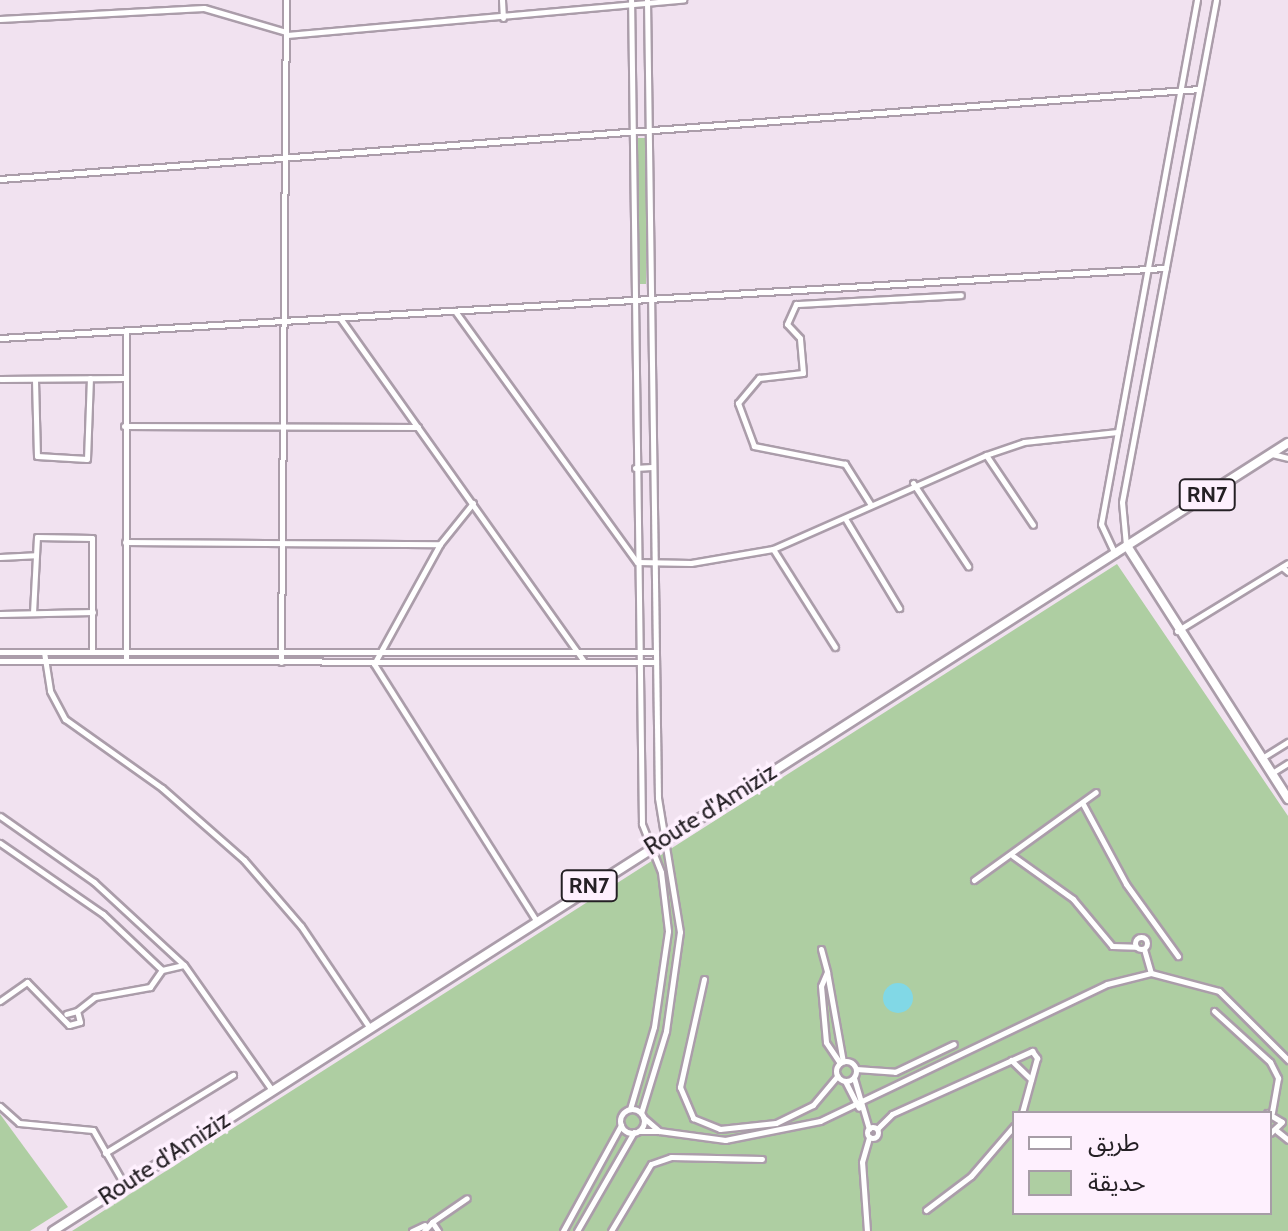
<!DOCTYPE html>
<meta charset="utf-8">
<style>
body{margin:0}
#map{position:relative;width:1288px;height:1231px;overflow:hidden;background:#f1e2f0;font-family:Cabin,"Noto Sans Arabic",sans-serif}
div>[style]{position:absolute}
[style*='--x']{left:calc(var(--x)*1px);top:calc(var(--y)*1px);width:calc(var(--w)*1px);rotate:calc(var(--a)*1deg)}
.green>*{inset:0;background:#aecea2;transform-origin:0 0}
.water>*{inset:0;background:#81d8e6}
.round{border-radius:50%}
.roads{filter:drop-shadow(2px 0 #ab9daa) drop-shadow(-2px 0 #ab9daa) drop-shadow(0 2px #ab9daa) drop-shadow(0 -2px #ab9daa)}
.street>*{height:5px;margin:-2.5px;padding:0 2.5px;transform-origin:2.5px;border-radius:2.5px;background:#fff}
.street>.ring{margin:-2.5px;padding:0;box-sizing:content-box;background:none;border:5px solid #fff;border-radius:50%}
.secondary>*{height:8px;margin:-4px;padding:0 4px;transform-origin:4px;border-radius:4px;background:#fff}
.primary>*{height:8px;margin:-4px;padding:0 4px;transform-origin:4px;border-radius:4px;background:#fff}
span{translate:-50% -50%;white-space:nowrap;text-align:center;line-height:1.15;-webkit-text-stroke:7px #fef0fe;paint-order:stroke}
.shield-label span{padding:2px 6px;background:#fef0fe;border:2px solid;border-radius:6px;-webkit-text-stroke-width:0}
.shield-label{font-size:22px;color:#252025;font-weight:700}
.street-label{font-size:24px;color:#252025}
.legend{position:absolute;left:1012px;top:1111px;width:260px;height:104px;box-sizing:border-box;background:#fef0fe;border:2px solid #a79da7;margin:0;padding:10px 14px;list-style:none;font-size:24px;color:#252025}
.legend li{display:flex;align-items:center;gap:16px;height:40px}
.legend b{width:40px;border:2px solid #a79da7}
</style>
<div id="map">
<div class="green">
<div style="left:638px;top:138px;width:8px;height:146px"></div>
<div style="clip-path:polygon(evenodd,1117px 564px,1288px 816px,1288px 1231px,72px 1231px,1117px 564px,1014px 1113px,1270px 1113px,1270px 1213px,1014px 1213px,1014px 1113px)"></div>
<div style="clip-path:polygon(0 1114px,68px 1207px,30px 1231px,0 1231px)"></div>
</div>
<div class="water">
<div class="round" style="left:883px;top:983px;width:30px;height:30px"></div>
</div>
<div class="roads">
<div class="street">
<div style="--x:502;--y:0;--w:18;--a:87"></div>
<div style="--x:0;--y:19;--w:204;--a:-3.1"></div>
<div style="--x:204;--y:8;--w:85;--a:16.3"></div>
<div style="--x:287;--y:35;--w:398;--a:-5.1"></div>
<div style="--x:0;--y:179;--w:1202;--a:-4.29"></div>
<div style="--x:455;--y:311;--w:310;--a:54.1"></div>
<div style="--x:637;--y:562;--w:54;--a:1.1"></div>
<div style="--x:691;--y:563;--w:83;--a:-9.7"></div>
<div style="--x:773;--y:549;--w:233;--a:-23.8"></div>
<div style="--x:986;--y:455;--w:40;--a:-18.9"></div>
<div style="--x:1024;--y:442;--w:94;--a:-6.1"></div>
<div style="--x:340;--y:318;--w:420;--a:54.6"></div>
<div style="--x:0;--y:338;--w:1168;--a:-3.44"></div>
<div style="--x:0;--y:379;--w:124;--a:-0.5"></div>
<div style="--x:35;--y:380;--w:76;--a:88.5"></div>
<div style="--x:37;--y:456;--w:50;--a:3.4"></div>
<div style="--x:87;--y:459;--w:81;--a:-87.9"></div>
<div style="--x:124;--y:426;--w:294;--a:0.2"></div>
<div style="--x:1272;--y:454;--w:16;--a:14"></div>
<div style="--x:986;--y:455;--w:84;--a:56.1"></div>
<div style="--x:635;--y:468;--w:17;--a:-3"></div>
<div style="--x:913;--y:483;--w:100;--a:56.5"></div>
<div style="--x:473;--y:503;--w:53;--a:128.8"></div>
<div style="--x:440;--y:544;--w:137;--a:118.8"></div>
<div style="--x:374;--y:664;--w:303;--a:57.7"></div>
<div style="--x:871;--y:505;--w:49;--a:-122.4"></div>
<div style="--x:845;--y:464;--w:93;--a:-168.8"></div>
<div style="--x:754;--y:446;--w:46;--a:-110.4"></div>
<div style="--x:738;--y:403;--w:33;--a:-50"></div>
<div style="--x:759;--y:378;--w:44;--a:-6.5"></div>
<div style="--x:803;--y:373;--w:35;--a:-95"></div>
<div style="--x:800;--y:338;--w:19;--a:-133"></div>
<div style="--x:787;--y:324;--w:22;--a:-66"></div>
<div style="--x:796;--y:304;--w:165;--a:-3.1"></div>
<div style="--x:846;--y:520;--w:103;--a:58.9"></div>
<div style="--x:125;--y:542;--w:315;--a:0.4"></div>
<div style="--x:1126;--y:545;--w:43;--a:-95.3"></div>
<div style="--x:1122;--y:502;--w:511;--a:-79.39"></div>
<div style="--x:773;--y:549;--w:116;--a:57.7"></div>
<div style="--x:1115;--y:554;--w:33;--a:-115"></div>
<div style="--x:1101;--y:524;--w:533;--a:-79.62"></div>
<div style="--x:0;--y:557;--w:35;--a:-3"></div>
<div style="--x:1282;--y:567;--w:8;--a:40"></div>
<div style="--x:33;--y:613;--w:76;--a:-87"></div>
<div style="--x:37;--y:537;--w:55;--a:1"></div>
<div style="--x:92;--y:538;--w:114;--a:90"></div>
<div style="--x:0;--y:614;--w:93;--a:-1.2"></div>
<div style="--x:1177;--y:631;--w:130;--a:-31.5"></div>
<div style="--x:0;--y:652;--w:656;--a:0"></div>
<div style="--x:44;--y:652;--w:39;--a:81"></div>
<div style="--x:50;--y:691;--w:32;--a:62"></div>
<div style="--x:65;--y:719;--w:119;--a:35.4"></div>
<div style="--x:162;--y:788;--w:109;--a:41.3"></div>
<div style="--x:244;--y:860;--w:87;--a:49.2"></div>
<div style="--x:301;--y:926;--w:122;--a:56"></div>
<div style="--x:126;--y:659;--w:328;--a:-90"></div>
<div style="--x:0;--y:661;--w:656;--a:0.09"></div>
<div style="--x:281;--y:662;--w:662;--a:-89.57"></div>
<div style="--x:1262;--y:758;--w:31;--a:-32"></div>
<div style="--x:1272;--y:773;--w:19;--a:-32"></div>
<div style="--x:1083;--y:804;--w:91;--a:61.7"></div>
<div style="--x:1126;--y:884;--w:89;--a:54.2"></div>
<div style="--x:0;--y:816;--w:115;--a:35.1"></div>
<div style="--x:94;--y:882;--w:122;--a:42.7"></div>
<div style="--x:184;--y:965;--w:151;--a:54.9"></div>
<div style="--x:0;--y:843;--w:125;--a:34.6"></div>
<div style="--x:103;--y:914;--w:81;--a:43.5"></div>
<div style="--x:1013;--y:856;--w:74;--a:35.6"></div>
<div style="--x:1073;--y:899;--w:61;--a:50.3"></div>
<div style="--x:1112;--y:946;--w:24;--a:2"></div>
<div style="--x:974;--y:880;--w:150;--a:-35.8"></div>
<div class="ring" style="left:1135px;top:937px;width:7px;height:7px"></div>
<div style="--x:821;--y:949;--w:24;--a:75"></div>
<div style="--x:1144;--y:949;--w:25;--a:74"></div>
<div style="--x:704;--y:979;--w:111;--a:102.5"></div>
<div style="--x:680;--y:1087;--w:34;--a:67"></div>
<div style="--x:693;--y:1118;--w:29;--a:22"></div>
<div style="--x:720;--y:1129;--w:56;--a:-6.1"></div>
<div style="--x:776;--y:1123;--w:41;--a:-25.9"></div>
<div style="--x:813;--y:1105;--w:38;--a:-50"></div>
<div style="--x:0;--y:1001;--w:33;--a:-35"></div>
<div style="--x:27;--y:982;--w:60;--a:45.7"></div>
<div style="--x:69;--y:1025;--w:11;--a:-15"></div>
<div style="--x:80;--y:1022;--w:11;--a:-105"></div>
<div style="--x:77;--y:1011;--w:11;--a:165"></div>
<div style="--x:77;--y:1011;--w:23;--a:-38"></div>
<div style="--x:95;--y:997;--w:56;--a:-10.3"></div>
<div style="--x:150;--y:987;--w:21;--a:-55"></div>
<div style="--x:162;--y:970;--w:22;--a:-13"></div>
<div style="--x:1214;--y:1011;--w:76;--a:42.3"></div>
<div style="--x:1270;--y:1062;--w:18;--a:63"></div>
<div style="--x:1278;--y:1078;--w:35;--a:100"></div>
<div style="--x:1011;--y:1060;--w:28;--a:44"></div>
<div class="ring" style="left:836px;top:1061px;width:15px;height:15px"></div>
<div style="--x:840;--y:1063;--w:25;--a:-124"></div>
<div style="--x:826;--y:1042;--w:56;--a:-95.1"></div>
<div style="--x:821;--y:986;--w:15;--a:-67"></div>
<div style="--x:827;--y:972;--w:91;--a:79.9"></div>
<div style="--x:856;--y:1069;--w:39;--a:4"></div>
<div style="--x:895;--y:1072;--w:65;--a:-25.4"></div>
<div style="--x:854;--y:1078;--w:53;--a:73.6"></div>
<div style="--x:845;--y:1081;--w:30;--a:63"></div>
<div style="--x:0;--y:1106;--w:25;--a:42"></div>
<div style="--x:19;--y:1123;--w:74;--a:5.4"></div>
<div style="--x:93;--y:1130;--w:62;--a:60.1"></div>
<div style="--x:630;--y:1109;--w:85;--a:-73.7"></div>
<div style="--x:654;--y:1027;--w:97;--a:-81.7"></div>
<div style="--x:668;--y:931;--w:59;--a:-96.8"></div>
<div style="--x:661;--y:872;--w:52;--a:-111.6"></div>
<div style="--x:642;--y:824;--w:824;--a:-90.76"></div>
<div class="ring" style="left:620px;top:1109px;width:19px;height:19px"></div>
<div style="--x:641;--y:1113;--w:86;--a:-73"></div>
<div style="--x:666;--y:1031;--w:100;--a:-82"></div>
<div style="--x:680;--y:932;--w:136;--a:-99.3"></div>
<div style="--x:658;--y:798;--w:798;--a:-90.79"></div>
<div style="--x:1267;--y:1113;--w:17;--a:31"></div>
<div style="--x:1282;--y:1122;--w:16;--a:137"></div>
<div class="ring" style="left:867.5px;top:1127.5px;width:6px;height:6px"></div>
<div style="--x:877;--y:1129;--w:21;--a:-45"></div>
<div style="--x:892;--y:1114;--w:154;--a:-24.2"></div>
<div style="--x:1032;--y:1051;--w:9;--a:54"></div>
<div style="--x:1037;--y:1058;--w:57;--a:105.3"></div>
<div style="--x:639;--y:1131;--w:20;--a:0"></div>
<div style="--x:659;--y:1131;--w:21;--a:-139"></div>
<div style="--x:659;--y:1131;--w:67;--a:7.8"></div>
<div style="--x:725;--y:1140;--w:97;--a:-11.3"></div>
<div style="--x:820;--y:1121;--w:318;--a:-25.5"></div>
<div style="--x:1107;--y:984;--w:45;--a:-14"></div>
<div style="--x:1151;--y:973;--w:70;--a:14.8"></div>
<div style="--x:1219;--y:991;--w:98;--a:45"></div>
<div style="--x:1277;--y:1131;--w:14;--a:39"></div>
<div style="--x:105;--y:1153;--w:150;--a:-31.4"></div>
<div style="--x:926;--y:1210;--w:56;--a:-37.1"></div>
<div style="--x:971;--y:1176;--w:66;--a:-49.3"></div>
<div style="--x:432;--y:1222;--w:42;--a:-34.4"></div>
<div style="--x:412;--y:1231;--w:14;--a:-25"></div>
<div style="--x:424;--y:1231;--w:12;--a:-48"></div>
<div style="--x:432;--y:1222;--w:11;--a:56"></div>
<div style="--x:563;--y:1231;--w:121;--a:-61.3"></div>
<div style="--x:577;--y:1231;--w:114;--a:-60.1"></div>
<div style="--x:611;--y:1231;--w:78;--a:-59.2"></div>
<div style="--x:651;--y:1164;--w:21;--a:-19"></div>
<div style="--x:671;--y:1157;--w:91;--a:1.3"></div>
<div style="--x:867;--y:1231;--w:69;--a:-94.1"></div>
<div style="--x:862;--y:1162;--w:26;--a:-74"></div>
</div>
<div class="secondary">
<div style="--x:1127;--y:546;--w:300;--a:57.5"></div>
</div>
<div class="primary">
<div style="--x:53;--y:1231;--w:1465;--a:-32.54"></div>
</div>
</div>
<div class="shield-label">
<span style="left:1207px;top:495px">RN7</span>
<span style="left:589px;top:886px">RN7</span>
</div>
<div class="street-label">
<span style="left:710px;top:809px;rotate:-32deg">Route d'Amiziz</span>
<span style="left:164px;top:1158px;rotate:-33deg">Route d'Amiziz</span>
</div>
<ul class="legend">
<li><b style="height:10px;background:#fff"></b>طريق</li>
<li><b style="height:22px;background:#aecea2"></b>حديقة</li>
</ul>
</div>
